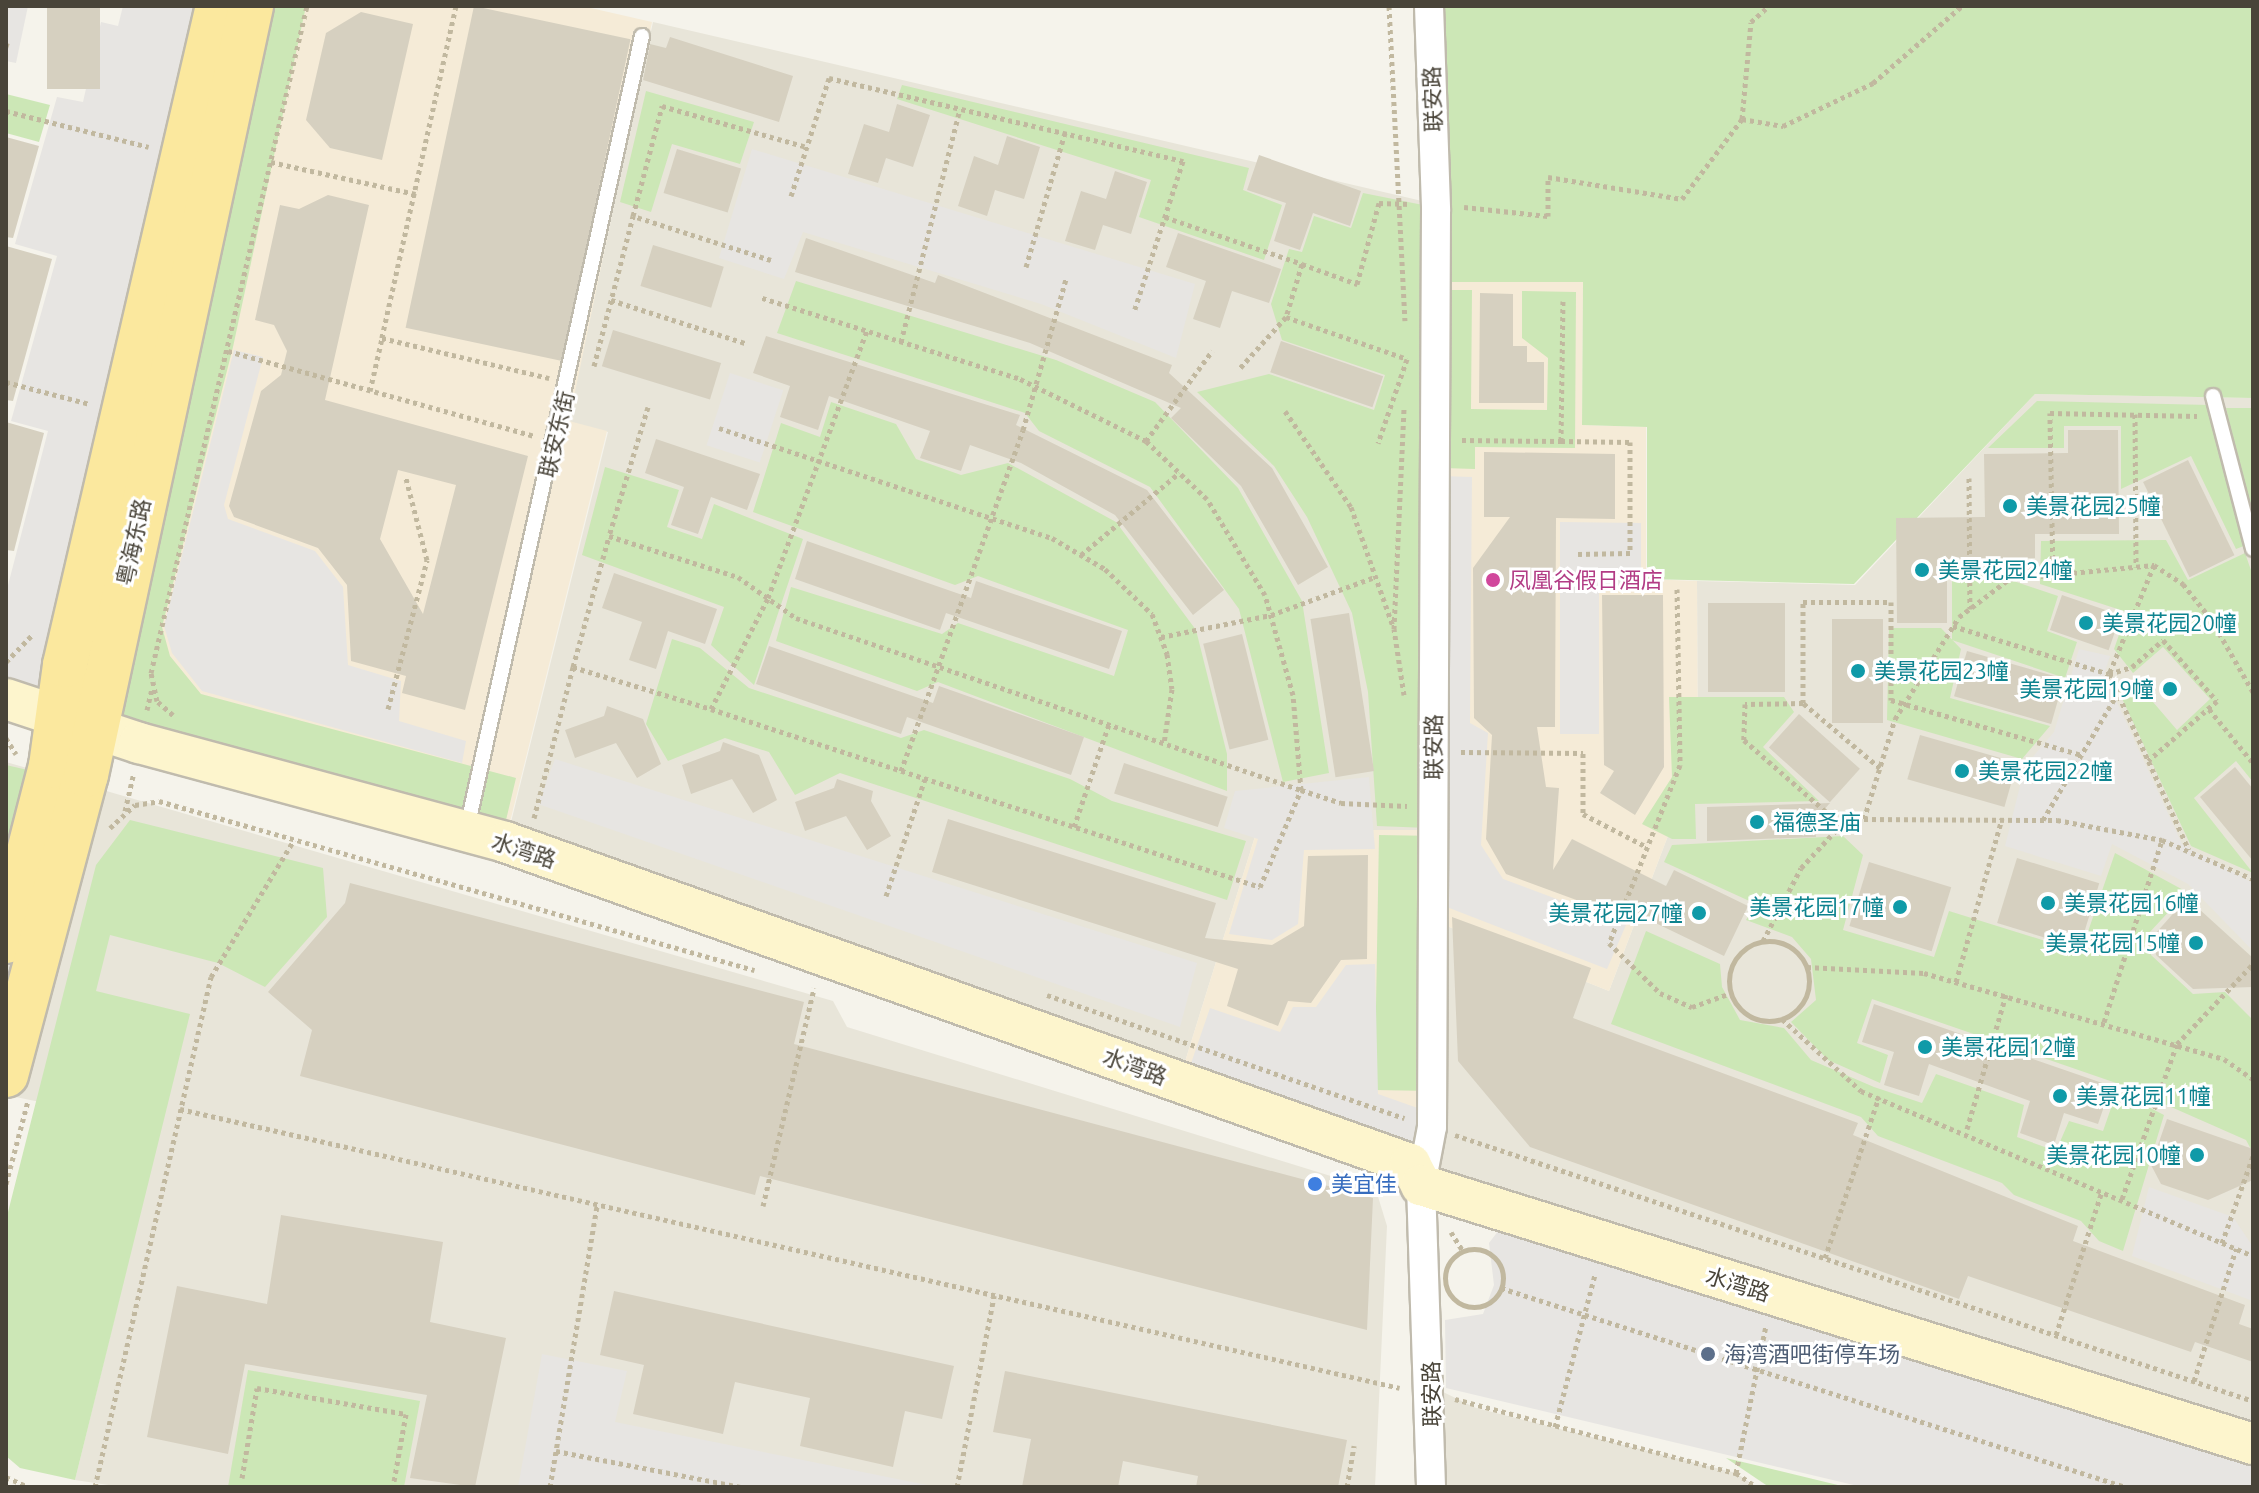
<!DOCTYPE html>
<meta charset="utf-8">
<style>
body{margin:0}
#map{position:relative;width:2259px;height:1493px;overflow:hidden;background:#f5f3eb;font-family:Ubuntu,"Noto Sans SC",sans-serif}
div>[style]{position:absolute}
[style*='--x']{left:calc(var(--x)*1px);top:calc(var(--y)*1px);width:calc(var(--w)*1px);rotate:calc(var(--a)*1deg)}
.residential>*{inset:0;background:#e8e5d9}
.commercial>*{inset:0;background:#f5ebd7}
.green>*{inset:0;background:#cce7b6;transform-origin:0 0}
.parking>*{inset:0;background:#e7e5e2;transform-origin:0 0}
.building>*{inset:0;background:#d6d0c0;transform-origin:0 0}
.path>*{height:5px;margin-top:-2.5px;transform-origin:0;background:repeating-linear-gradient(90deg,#c1b89f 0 4px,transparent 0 8px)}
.path>.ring{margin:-2.5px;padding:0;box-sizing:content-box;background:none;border:5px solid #c1b89f;border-radius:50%}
.roads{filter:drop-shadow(2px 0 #c0bbad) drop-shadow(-2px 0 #c0bbad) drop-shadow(0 2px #c0bbad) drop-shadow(0 -2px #c0bbad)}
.lane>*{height:14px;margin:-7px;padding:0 7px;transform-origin:7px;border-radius:7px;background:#fff}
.street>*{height:28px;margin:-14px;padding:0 14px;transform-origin:14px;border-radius:14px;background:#fff}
.secondary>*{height:40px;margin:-20px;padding:0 20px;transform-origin:20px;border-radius:20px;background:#fdf5cd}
.primary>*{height:44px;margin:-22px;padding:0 22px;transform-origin:22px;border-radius:22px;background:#fbe89e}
.dots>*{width:22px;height:22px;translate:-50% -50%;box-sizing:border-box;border:4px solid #fff;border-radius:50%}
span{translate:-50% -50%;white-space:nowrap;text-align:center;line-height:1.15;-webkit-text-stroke:6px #fff;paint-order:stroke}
.street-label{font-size:22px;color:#494439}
.culture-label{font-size:22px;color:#0d838f}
.left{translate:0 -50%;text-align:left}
.right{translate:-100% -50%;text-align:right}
.hotel-label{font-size:22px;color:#b23c85}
.shop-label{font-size:22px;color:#366cbe}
.service-label{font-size:22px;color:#4e5e75}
.frame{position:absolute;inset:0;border:8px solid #494439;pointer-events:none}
</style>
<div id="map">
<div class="residential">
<div style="clip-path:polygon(653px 22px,1435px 204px,1432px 830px,1257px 830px,1179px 1081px,506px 842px,608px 432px,568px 422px)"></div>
<div style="clip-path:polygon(2035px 394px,2253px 398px,2253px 1441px,1433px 1172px,1432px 920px,1609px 991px,1685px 791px,1698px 791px,1697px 581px,1855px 585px)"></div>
<div style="clip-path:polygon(6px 762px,833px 1001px,847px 1027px,1376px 1190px,1387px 1226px,1375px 1487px,122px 1487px,75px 1480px,161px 1127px,6px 1095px)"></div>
<div style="clip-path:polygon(1441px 1391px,1476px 1408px,1736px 1473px,1757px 1487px,1438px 1487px)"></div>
</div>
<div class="commercial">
<div style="clip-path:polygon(252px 6px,582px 6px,652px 22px,569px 421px,607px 431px,505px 842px,107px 661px)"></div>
<div style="clip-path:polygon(1437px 282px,1583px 282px,1582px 425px,1646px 427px,1646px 579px,1697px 581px,1698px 791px,1685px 791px,1609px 991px,1432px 920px,1432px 1171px,1179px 1081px,1257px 830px,1431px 830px)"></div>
</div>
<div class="green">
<div style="clip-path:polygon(259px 6px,306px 6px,233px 347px,162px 627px,170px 656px,201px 694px,516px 778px,502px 837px,104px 721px)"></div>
<div style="clip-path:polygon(1429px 6px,2253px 6px,2253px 398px,2035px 394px,1854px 584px,1647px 579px,1647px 427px,1582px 425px,1583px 282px,1437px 282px)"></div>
<div style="clip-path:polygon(902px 85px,1249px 168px,1243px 190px,1282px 205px,1264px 260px,1139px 217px,1151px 180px,897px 99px)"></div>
<div style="clip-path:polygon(646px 91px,754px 122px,740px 164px,672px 144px,651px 212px,620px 202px)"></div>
<div style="clip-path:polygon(6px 94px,50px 105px,39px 142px,6px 133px)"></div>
<div style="clip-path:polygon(1363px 193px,1433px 207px,1429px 828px,1377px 826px,1368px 692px,1352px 613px,1307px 517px,1274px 466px,1197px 392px,1269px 374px,1374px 410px,1385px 375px,1282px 340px,1271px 304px,1289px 249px,1302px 252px,1314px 216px,1351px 228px)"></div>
<div style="clip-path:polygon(796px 281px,1056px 360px,1155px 402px,1238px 488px,1302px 601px,1329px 773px,1283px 782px,1239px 609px,1150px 487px,1039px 431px,1025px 413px,777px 333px)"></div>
<div style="clip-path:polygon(1444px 290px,1472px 290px,1471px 409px,1547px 410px,1548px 358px,1522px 338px,1522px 291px,1576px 292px,1575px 448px,1475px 447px,1475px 469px,1443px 468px)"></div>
<div style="clip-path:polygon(2037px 401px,2210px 405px,2249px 544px,2236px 549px,2191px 456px,2121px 489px,2121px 426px,2064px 426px,2064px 448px,1988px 448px)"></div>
<div style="clip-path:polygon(831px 402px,896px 424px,916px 459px,961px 475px,1008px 463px,1116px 522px,1196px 630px,1227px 754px,1227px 791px,938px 682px,917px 691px,776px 641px,791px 587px,942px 634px,958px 623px,1114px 676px,1128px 630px,978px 576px,955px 585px,753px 512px,781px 423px,820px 437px)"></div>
<div style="clip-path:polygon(2226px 408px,2253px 408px,2253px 525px)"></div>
<div style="clip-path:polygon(605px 467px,679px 490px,667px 527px,702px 539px,714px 504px,803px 539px,754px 685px,711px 645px,724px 607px,582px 555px)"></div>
<div style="clip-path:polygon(2166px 540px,2188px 580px,2245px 553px,2253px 576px,2253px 782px,2236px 761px,2194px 798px,2253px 873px,2191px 846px,2119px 692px,2135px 681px,2177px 730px,2210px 699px,2163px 647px,2133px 673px,2114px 649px,2127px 612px,2040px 584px,2041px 541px)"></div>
<div style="clip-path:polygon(1952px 570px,1981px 570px,2058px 596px,2047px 631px,2077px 642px,2065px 678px,1952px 640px)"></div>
<div style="clip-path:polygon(1889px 628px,1941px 628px,1961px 649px,1950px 698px,2050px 726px,2022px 759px,1887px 720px)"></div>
<div style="clip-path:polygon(672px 639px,700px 648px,749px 688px,901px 738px,924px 730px,1070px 779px,1112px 801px,1246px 841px,1227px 900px,840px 773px,795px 795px,769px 752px,725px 738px,668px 761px,646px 724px)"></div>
<div style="clip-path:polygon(1669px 697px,1784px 697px,1794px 712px,1763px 747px,1819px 801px,1695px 804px,1696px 839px,1672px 839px,1642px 824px,1672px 777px)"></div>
<div style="clip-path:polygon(6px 765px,45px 774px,6px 923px)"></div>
<div style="clip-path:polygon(130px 820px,323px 868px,327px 917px,265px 987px,218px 963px,110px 935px,96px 991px,190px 1014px,75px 1480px,20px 1468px,6px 1456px,6px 1220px,96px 865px)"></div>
<div style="left:1379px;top:835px;width:43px;height:255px;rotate:1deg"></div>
<div style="clip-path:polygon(1843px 836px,1863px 855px,1843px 930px,1934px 957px,1949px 911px,2081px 952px,2115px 853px,2187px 892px,2149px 933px,2151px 955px,2193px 994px,2225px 992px,2253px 1020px,2253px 1153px,2246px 1140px,2119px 1084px,1872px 999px,1857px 1043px,1888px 1055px,1880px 1083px,1828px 1060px,1791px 1022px,1816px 1000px,1811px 959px,1792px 937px,1746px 920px,1756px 904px,1664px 862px,1672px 845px)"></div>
<div style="clip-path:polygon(1646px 931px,1720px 964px,1722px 987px,1740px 1020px,1784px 1028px,1811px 1060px,1874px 1087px,1922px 1103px,1936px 1074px,2024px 1105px,2017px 1137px,2056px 1151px,2069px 1121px,2103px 1131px,2117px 1091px,2164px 1115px,2123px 1251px,2099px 1241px,2081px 1221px,2014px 1195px,2002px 1183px,1878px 1136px,1861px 1117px,1611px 1024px)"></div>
<div style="clip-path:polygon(248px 1370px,420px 1401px,404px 1487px,228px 1487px)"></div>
<div style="clip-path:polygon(1726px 1458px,1846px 1487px,1769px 1487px)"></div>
</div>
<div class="parking">
<div style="clip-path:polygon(6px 6px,28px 6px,16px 63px,6px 61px)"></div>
<div style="clip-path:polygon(123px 6px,213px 6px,50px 707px,6px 696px,6px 593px,48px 431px,11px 421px,57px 256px,15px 244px,57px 97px,83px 102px,101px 22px,118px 26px)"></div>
<div style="clip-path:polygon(752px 149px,1195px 284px,1176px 358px,1041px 304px,803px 232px,784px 279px,719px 258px)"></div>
<div style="clip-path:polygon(234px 350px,263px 357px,224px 505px,228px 519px,315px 551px,343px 587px,348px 665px,401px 681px,399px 721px,466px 741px,462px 763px,202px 691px,172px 653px,164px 626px)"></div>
<div style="left:730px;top:373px;width:56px;height:76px;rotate:18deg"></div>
<div style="clip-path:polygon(1441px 476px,1472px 477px,1470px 723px,1488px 733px,1481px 845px,1503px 879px,1626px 925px,1607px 969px,1439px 904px)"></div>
<div style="clip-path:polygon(1560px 522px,1641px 523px,1641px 590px,1599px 590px,1599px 734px,1560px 734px)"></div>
<div style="clip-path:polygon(2079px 649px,2110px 656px,2104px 674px,2182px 844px,2253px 883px,2253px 951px,2188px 884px,2112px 844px,2101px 876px,2005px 846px,2025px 766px,2054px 732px)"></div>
<div style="clip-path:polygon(555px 759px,1197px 963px,1180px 1027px,538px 804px)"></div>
<div style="clip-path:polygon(1369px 777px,1375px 849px,1304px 850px,1298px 924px,1272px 940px,1229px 934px,1258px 839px,1224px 828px,1235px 791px)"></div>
<div style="clip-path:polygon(1375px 964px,1378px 1094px,1426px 1111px,1427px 1163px,1186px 1078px,1210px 1008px,1280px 1032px,1293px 1007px,1316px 1007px,1346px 965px)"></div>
<div style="clip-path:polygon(2149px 1187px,2233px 1217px,2253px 1247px,2253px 1301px,2132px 1256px)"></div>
<div style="clip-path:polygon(1518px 1205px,2253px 1446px,2253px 1487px,1862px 1487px,1446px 1388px,1445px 1320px,1483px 1314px,1494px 1285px,1489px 1243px)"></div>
<div style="clip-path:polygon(542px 1354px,627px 1371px,615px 1422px,937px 1487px,518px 1487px)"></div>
</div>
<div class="building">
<div style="left:47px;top:6px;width:53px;height:83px"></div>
<div style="left:474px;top:6px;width:160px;height:329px;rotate:12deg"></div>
<div style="clip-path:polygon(361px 12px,413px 24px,382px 160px,330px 148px,306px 120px,326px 33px)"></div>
<div style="clip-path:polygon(670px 37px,793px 76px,779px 122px,643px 80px,650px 44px,666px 48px)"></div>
<div style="clip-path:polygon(897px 104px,930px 115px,913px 167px,886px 158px,878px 183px,848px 174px,864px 124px,889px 132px)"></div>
<div style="clip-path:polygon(1007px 136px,1040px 147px,1024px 199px,995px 190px,987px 216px,958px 206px,974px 156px,998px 165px)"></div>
<div style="clip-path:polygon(6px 137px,39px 146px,13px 238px,6px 237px)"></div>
<div style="left:677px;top:149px;width:67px;height:46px;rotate:17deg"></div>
<div style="clip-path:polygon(1259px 155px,1361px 191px,1350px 226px,1313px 213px,1300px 250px,1274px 241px,1286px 203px,1247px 190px)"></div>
<div style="clip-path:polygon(1115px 171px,1147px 182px,1131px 234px,1103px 225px,1095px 250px,1065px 241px,1081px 191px,1106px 199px)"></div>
<div style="clip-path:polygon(evenodd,328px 195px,369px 205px,325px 400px,528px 456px,465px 710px,402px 693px,406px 676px,351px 661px,347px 585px,318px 548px,234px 517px,229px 506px,261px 391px,281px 375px,287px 351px,274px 325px,255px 320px,280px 205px,299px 209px,328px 195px,398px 470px,456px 485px,423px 614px,380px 539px,398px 470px)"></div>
<div style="clip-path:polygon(1178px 233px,1281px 269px,1269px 303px,1232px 291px,1220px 328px,1193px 319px,1206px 281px,1166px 267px)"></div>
<div style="clip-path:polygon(806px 238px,935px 283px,938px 275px,1172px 365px,1169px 373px,1272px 468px,1328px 567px,1298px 585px,1241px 486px,1171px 418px,1181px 408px,1030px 343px,795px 272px)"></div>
<div style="left:653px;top:245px;width:74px;height:43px;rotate:17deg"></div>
<div style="clip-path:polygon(6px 246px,52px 259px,13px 401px,6px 400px)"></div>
<div style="clip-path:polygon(1480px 293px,1513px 294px,1513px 346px,1527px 346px,1527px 362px,1544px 362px,1544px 403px,1479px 403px)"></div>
<div style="left:613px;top:330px;width:113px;height:38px;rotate:17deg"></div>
<div style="clip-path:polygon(766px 336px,1020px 415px,1016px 425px,1147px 490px,1224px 590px,1193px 615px,1115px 515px,1021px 463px,970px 445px,961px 471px,920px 458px,930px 431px,829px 396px,818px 430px,780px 417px,790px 386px,753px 373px)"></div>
<div style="left:1281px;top:341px;width:108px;height:33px;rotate:19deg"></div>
<div style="clip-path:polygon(6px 422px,44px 433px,14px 551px,6px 550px)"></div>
<div style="clip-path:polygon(2068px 430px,2118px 430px,2119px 534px,2035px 534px,2035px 558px,1947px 559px,1947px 623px,1897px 623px,1896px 518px,1985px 517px,1984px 454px,2068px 453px)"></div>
<div style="clip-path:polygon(656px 439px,760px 474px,747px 510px,711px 497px,698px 534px,671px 525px,684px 487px,645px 473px)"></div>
<div style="clip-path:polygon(1484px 452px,1615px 454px,1615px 519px,1556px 518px,1555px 727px,1537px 727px,1546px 787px,1559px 788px,1553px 870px,1572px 839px,1666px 886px,1674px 870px,1748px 906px,1724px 956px,1614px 903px,1609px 912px,1506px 874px,1486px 839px,1492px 735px,1474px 718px,1473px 568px,1510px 517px,1484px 517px)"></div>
<div style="left:2188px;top:460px;width:106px;height:50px;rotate:64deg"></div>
<div style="clip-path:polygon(807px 541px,971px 598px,976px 581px,1122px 631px,1109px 669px,946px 613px,940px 630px,795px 579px)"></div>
<div style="clip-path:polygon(614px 573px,717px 609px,705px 644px,668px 631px,656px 669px,629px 660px,642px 622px,602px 608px)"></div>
<div style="clip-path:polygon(1602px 595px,1663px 595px,1664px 767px,1635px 815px,1600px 793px,1614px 771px,1604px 765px)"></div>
<div style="left:2062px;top:595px;width:62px;height:37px;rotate:19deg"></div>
<div style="left:1708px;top:603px;width:77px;height:89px"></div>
<div style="left:1349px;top:613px;width:160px;height:39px;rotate:81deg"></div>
<div style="left:1832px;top:619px;width:51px;height:104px"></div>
<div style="left:1242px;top:634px;width:109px;height:40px;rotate:76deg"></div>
<div style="clip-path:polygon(769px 646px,933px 703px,939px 686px,1084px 737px,1071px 775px,907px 717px,901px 734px,756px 684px)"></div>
<div style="left:1967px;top:651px;width:101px;height:47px;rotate:16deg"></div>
<div style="clip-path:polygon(607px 706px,643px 719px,661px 764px,637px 778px,616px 743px,575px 758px,565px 730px,604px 716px)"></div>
<div style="left:1799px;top:714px;width:82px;height:45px;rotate:42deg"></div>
<div style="left:1920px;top:735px;width:101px;height:46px;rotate:16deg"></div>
<div style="clip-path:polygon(723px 742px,759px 755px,777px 800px,753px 813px,732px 779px,691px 794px,682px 765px,720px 751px)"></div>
<div style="left:1124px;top:763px;width:109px;height:32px;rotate:18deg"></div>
<div style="clip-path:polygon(2235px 767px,2253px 789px,2253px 861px,2200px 797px)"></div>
<div style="clip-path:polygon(837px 779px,873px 791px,871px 801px,891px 836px,867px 850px,846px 816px,805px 831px,795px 802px,834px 788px)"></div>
<div style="clip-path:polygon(1830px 803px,1815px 820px,1816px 837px,1707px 841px,1707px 807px)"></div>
<div style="clip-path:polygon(948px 819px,1216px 903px,1205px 938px,1272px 945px,1304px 926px,1308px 856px,1368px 855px,1367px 959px,1341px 960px,1311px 1003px,1288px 1001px,1278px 1026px,1227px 1006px,1238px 969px,932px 872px)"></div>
<div style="left:2017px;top:858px;width:86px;height:68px;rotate:17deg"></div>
<div style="left:1869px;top:862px;width:86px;height:67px;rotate:17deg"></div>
<div style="clip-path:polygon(350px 883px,804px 1002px,794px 1044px,1373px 1198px,1367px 1330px,760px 1176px,755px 1195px,300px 1076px,312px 1030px,268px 992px,345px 903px)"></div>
<div style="clip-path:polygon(2187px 898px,2253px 958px,2253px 987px,2193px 989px,2156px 955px,2155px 934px)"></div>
<div style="clip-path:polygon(1452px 917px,1591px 968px,1573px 1018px,1858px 1123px,1853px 1135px,2078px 1226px,2073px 1241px,2245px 1305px,2239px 1324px,2253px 1329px,2253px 1362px,2195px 1342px,2191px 1352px,1968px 1276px,1959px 1299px,1530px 1147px,1458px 1061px)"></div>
<div style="clip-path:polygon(1874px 1004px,2111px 1086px,2098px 1124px,2064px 1113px,2054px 1145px,2020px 1133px,2030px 1101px,1929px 1064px,1919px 1096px,1884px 1085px,1894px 1052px,1862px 1042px)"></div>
<div style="clip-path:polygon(2167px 1119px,2253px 1149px,2253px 1180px,2208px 1200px,2161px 1184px,2151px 1165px)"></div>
<div style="clip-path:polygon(281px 1215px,443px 1242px,430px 1322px,506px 1338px,475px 1487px,410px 1478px,427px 1395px,245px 1364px,228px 1454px,147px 1437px,177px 1286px,267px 1304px)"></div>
<div style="clip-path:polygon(614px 1291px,954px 1366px,942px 1419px,905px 1411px,893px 1467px,800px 1446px,810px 1398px,735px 1382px,723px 1434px,633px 1414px,644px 1365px,600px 1355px)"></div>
<div style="clip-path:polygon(1005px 1371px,1347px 1440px,1338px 1487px,1196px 1487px,1198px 1476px,1123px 1461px,1118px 1487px,1022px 1487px,1031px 1439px,993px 1432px)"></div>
</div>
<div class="path">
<div style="--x:456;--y:6;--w:340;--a:102.6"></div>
<div style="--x:382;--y:338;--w:172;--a:13.5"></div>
<div style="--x:1389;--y:6;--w:315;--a:87.1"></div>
<div style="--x:6;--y:45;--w:3;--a:18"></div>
<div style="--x:6;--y:111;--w:147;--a:14.1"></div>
<div style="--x:1742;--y:119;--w:97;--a:-84.7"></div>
<div style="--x:1751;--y:22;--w:24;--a:-42"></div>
<div style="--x:271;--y:162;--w:148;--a:12.5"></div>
<div style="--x:791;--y:196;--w:124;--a:-72.1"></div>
<div style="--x:829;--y:78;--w:364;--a:13.2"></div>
<div style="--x:1183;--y:161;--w:156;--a:108"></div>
<div style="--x:1464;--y:207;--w:84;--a:6.1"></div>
<div style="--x:1548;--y:216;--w:39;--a:-90"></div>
<div style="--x:1548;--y:177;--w:136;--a:9.3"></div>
<div style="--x:1682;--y:199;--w:100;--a:-53.1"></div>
<div style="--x:1742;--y:119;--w:42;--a:9.7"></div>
<div style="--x:1783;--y:126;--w:100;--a:-25.5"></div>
<div style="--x:1873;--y:83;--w:118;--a:-40.9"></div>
<div style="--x:1165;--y:217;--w:145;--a:18.9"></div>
<div style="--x:1302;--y:264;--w:55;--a:106.8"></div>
<div style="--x:1286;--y:317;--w:69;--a:132"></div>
<div style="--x:771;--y:260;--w:145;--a:-162.3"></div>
<div style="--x:633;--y:216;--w:114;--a:-75.2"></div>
<div style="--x:662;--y:106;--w:151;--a:15.8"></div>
<div style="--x:1302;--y:264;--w:59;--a:20"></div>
<div style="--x:1357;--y:284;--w:84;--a:-74.8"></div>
<div style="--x:1379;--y:203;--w:31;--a:2"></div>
<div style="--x:1026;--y:267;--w:140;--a:-73.8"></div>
<div style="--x:611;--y:300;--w:141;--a:17.8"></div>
<div style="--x:1286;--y:317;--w:128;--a:19.1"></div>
<div style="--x:1407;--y:359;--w:89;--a:109"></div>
<div style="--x:901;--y:342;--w:240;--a:-75.8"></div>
<div style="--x:228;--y:351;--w:318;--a:15.5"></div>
<div style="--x:594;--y:366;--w:155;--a:-75.4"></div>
<div style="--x:6;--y:382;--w:87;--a:14.7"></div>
<div style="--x:370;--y:391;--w:54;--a:-77.2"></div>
<div style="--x:648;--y:407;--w:135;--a:106.8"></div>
<div style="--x:609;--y:536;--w:135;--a:17.6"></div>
<div style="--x:738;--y:577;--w:71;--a:35.3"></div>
<div style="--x:796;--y:618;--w:533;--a:18.81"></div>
<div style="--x:1301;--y:790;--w:42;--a:18"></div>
<div style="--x:1341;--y:803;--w:66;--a:2.6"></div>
<div style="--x:1285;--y:411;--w:116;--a:55.5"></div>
<div style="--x:1351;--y:507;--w:126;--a:70.6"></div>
<div style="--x:2135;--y:414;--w:153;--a:89.6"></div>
<div style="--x:719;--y:428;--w:351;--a:18.3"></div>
<div style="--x:1052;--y:538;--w:61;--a:30.3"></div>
<div style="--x:1105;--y:569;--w:65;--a:43.8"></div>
<div style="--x:1152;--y:614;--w:43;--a:69.4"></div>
<div style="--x:1167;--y:654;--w:35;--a:82"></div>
<div style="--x:1172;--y:689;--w:55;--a:98.4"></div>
<div style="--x:1462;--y:440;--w:99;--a:0.6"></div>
<div style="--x:1561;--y:441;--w:140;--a:-89.2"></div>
<div style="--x:1146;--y:441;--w:112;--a:-53.7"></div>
<div style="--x:1561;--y:441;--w:69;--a:0.8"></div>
<div style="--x:1630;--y:442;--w:111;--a:90"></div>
<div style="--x:1630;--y:553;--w:52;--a:178.9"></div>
<div style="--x:1969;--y:478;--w:131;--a:89.6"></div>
<div style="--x:1081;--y:555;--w:128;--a:-39.9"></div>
<div style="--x:2154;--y:565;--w:118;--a:112.4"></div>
<div style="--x:2109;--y:674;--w:193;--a:65.6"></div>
<div style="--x:2053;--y:575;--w:162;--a:-91.1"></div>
<div style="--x:2050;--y:413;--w:147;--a:1.2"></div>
<div style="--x:1677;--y:589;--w:176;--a:89"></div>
<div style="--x:1680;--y:765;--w:192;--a:111.7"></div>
<div style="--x:1609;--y:943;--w:71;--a:44.4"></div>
<div style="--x:1660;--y:993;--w:35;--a:24"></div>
<div style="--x:1692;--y:1007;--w:41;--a:-19.7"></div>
<div style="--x:1953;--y:626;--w:163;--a:17.1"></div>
<div style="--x:2109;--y:674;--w:24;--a:-17"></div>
<div style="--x:2132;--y:667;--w:41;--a:-41.1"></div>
<div style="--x:2163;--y:640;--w:81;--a:48.5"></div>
<div style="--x:2217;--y:701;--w:91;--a:139"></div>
<div style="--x:1161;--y:637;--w:112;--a:-11.3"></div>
<div style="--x:1271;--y:615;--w:111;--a:-20.1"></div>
<div style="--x:6;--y:662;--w:40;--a:-46"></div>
<div style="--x:573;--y:667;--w:136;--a:-74.6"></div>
<div style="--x:1404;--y:695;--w:67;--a:-98.6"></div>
<div style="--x:1394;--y:629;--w:223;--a:-87.4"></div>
<div style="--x:1803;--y:703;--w:58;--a:179"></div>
<div style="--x:1745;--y:704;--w:36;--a:92"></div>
<div style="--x:1744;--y:740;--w:129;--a:41.2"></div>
<div style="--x:388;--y:709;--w:154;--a:-75.3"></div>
<div style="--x:427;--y:560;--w:85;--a:-104.4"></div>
<div style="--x:711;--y:709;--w:577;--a:17.96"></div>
<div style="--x:1260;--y:887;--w:105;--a:-67.1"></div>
<div style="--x:1301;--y:790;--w:95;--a:-94.8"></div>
<div style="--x:1293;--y:695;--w:104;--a:-105.6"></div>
<div style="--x:1265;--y:595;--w:112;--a:-121.1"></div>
<div style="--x:1207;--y:499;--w:84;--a:-136.4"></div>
<div style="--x:1146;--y:441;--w:143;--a:-153.8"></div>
<div style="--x:1018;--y:378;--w:271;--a:-162.6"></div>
<div style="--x:2209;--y:709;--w:70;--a:50.8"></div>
<div style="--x:147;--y:710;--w:22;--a:-77"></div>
<div style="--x:173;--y:715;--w:21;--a:-139"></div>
<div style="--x:157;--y:701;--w:29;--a:-102"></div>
<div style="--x:151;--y:673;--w:685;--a:-76.84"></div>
<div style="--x:6;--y:738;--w:19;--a:58"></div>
<div style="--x:1461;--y:752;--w:122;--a:0.5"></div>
<div style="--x:1583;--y:753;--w:61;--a:90"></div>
<div style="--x:1583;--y:814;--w:72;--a:27.3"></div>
<div style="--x:1880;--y:768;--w:101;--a:-139.8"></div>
<div style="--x:1803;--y:703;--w:101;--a:-90"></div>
<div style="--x:1803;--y:602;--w:88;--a:0"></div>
<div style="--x:1891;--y:602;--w:98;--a:90"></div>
<div style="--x:1891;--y:700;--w:198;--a:16.1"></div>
<div style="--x:901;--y:771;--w:362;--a:-70.3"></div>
<div style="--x:1023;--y:430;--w:157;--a:-74.1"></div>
<div style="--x:125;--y:811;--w:37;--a:-77"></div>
<div style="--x:534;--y:818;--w:156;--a:-75.5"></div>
<div style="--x:573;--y:667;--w:144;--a:16.9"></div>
<div style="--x:711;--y:709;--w:125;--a:-62.8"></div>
<div style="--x:768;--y:598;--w:285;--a:-69.7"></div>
<div style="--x:1864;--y:819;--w:193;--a:0.3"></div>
<div style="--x:2057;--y:820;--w:107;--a:10.8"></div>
<div style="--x:2162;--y:840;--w:99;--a:23.2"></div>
<div style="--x:2043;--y:820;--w:144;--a:-59.5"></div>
<div style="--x:1074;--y:827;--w:109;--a:-71.2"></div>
<div style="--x:110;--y:828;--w:34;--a:-43"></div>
<div style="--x:135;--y:805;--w:24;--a:-9"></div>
<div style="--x:159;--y:801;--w:619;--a:15.86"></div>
<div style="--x:886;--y:896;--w:123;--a:-71.6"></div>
<div style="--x:1763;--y:941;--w:82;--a:-62.5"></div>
<div style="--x:1801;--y:868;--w:59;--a:-47.1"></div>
<div style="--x:1841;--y:825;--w:24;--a:-15"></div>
<div style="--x:1864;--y:819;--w:105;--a:-72.8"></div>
<div style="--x:1895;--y:719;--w:120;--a:-57.9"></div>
<div style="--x:1959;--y:617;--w:63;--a:-37.2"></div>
<div style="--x:2009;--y:579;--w:146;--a:-5.5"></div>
<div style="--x:2154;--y:565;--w:35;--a:33"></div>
<div style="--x:2183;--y:584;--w:45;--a:51.3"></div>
<div style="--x:2211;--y:619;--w:84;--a:60.1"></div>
<div class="ring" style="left:1729px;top:941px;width:75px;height:75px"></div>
<div style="--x:1807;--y:967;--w:117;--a:2.9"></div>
<div style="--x:1924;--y:973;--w:312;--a:16"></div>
<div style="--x:2224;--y:1059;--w:35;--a:35"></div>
<div style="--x:1956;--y:982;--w:170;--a:-74.3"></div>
<div style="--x:1047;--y:995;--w:378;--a:19"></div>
<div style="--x:1782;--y:1019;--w:107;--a:42.3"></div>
<div style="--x:1861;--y:1091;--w:425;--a:22.8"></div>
<div style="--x:2104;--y:1022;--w:191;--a:-72.3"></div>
<div style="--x:180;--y:1109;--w:1251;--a:12.88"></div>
<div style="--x:1967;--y:1129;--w:140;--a:-73.8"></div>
<div style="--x:1455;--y:1135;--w:841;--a:18.43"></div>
<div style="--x:6;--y:1184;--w:86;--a:-75.2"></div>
<div style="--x:2122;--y:1199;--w:164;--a:-70.5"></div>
<div style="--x:2177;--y:1044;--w:110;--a:-46.5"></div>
<div style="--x:763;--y:1206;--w:224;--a:-76.8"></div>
<div style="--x:1451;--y:1232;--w:22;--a:58"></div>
<div style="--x:2222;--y:1243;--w:92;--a:-70.4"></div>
<div class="ring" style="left:1445px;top:1249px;width:53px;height:53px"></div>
<div style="--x:1825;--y:1258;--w:170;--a:-71.5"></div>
<div style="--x:1501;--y:1288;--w:656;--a:17.66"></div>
<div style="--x:2056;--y:1335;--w:151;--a:-72.3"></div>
<div style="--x:2194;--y:1381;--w:139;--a:-72.3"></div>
<div style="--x:1455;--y:1399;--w:291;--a:14.8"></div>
<div style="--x:1736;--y:1473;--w:25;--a:34"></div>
<div style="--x:1555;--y:1427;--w:158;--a:-75.3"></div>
<div style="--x:556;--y:1451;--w:188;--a:11"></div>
<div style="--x:1736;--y:1473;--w:151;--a:-78.5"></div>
<div style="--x:6;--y:1477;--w:24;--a:24"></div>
<div style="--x:242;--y:1478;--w:91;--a:-80.5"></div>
<div style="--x:257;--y:1388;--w:151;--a:9.9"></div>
<div style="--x:406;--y:1414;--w:74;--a:100.1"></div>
<div style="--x:95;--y:1487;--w:523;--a:-77.19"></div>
<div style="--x:211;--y:977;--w:160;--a:-58.8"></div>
<div style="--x:550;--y:1487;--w:286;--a:-80.5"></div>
<div style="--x:957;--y:1487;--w:195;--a:-79"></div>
<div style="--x:1347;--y:1487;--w:42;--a:-80.3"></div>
</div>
<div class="roads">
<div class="lane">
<div style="--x:2213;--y:396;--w:158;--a:75.3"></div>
<div style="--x:467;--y:828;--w:811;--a:-77.54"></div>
</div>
<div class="street">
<div style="--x:1429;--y:6;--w:205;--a:88"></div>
<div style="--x:1436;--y:211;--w:916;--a:90.25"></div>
<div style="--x:1432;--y:1127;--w:59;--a:100.7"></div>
<div style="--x:1421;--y:1185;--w:302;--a:88.1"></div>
</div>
<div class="secondary">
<div style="--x:6;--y:699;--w:140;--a:18.3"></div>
<div style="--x:139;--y:743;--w:379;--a:15.1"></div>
<div style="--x:505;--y:842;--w:961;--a:19.59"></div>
<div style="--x:1410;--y:1164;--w:24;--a:62"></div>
<div style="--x:1421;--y:1185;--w:871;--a:17.29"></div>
</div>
<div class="primary">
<div style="--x:6;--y:941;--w:181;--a:-75.6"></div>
<div style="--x:51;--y:766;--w:102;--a:-82.1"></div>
<div style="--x:65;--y:665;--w:677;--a:-76.93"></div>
<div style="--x:6;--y:1075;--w:310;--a:-75.1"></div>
<div style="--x:86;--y:775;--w:787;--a:-77.89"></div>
</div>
</div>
<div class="dots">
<div style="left:2010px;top:506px;background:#0f9aa8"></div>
<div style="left:1922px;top:570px;background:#0f9aa8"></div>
<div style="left:1493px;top:580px;background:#d1479c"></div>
<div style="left:2086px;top:623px;background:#0f9aa8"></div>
<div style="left:1858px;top:671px;background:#0f9aa8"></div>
<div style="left:2170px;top:689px;background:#0f9aa8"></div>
<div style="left:1962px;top:771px;background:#0f9aa8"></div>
<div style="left:1757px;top:822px;background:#0f9aa8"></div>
<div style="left:2048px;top:903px;background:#0f9aa8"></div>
<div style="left:1900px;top:907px;background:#0f9aa8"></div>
<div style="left:1699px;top:913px;background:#0f9aa8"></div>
<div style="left:2196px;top:943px;background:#0f9aa8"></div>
<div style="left:1925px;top:1047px;background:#0f9aa8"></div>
<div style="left:2060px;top:1096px;background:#0f9aa8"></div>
<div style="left:2197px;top:1155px;background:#0f9aa8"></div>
<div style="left:1315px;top:1184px;background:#3f7fe0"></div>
<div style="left:1708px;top:1354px;background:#5c6f8a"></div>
</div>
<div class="street-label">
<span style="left:1432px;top:99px;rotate:-92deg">联安路</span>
<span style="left:556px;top:434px;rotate:-77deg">联安东街</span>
<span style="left:133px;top:542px;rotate:-78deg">粤海东路</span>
<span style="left:1433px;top:747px;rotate:-90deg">联安路</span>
<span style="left:524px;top:850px;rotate:18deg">水湾路</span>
<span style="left:1135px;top:1066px;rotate:20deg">水湾路</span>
<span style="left:1738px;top:1284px;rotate:17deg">水湾路</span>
<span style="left:1431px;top:1394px;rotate:-91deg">联安路</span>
</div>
<div class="culture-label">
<span class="left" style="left:2026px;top:506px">美景花园25幢</span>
<span class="left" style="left:1938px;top:570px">美景花园24幢</span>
<span class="left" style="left:2102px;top:623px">美景花园20幢</span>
<span class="left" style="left:1874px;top:671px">美景花园23幢</span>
<span class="right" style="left:2154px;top:689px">美景花园19幢</span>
<span class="left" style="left:1978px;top:771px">美景花园22幢</span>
<span class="left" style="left:1773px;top:822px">福德圣庙</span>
<span class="left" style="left:2064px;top:903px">美景花园16幢</span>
<span class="right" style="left:1884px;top:907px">美景花园17幢</span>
<span class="right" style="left:1683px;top:913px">美景花园27幢</span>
<span class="right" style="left:2180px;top:943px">美景花园15幢</span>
<span class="left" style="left:1941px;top:1047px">美景花园12幢</span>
<span class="left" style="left:2076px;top:1096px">美景花园11幢</span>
<span class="right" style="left:2181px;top:1155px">美景花园10幢</span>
</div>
<div class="hotel-label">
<span class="left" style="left:1509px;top:580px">凤凰谷假日酒店</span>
</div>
<div class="shop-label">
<span class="left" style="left:1331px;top:1184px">美宜佳</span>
</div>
<div class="service-label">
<span class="left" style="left:1724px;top:1354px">海湾酒吧街停车场</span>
</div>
<div class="frame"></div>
</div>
